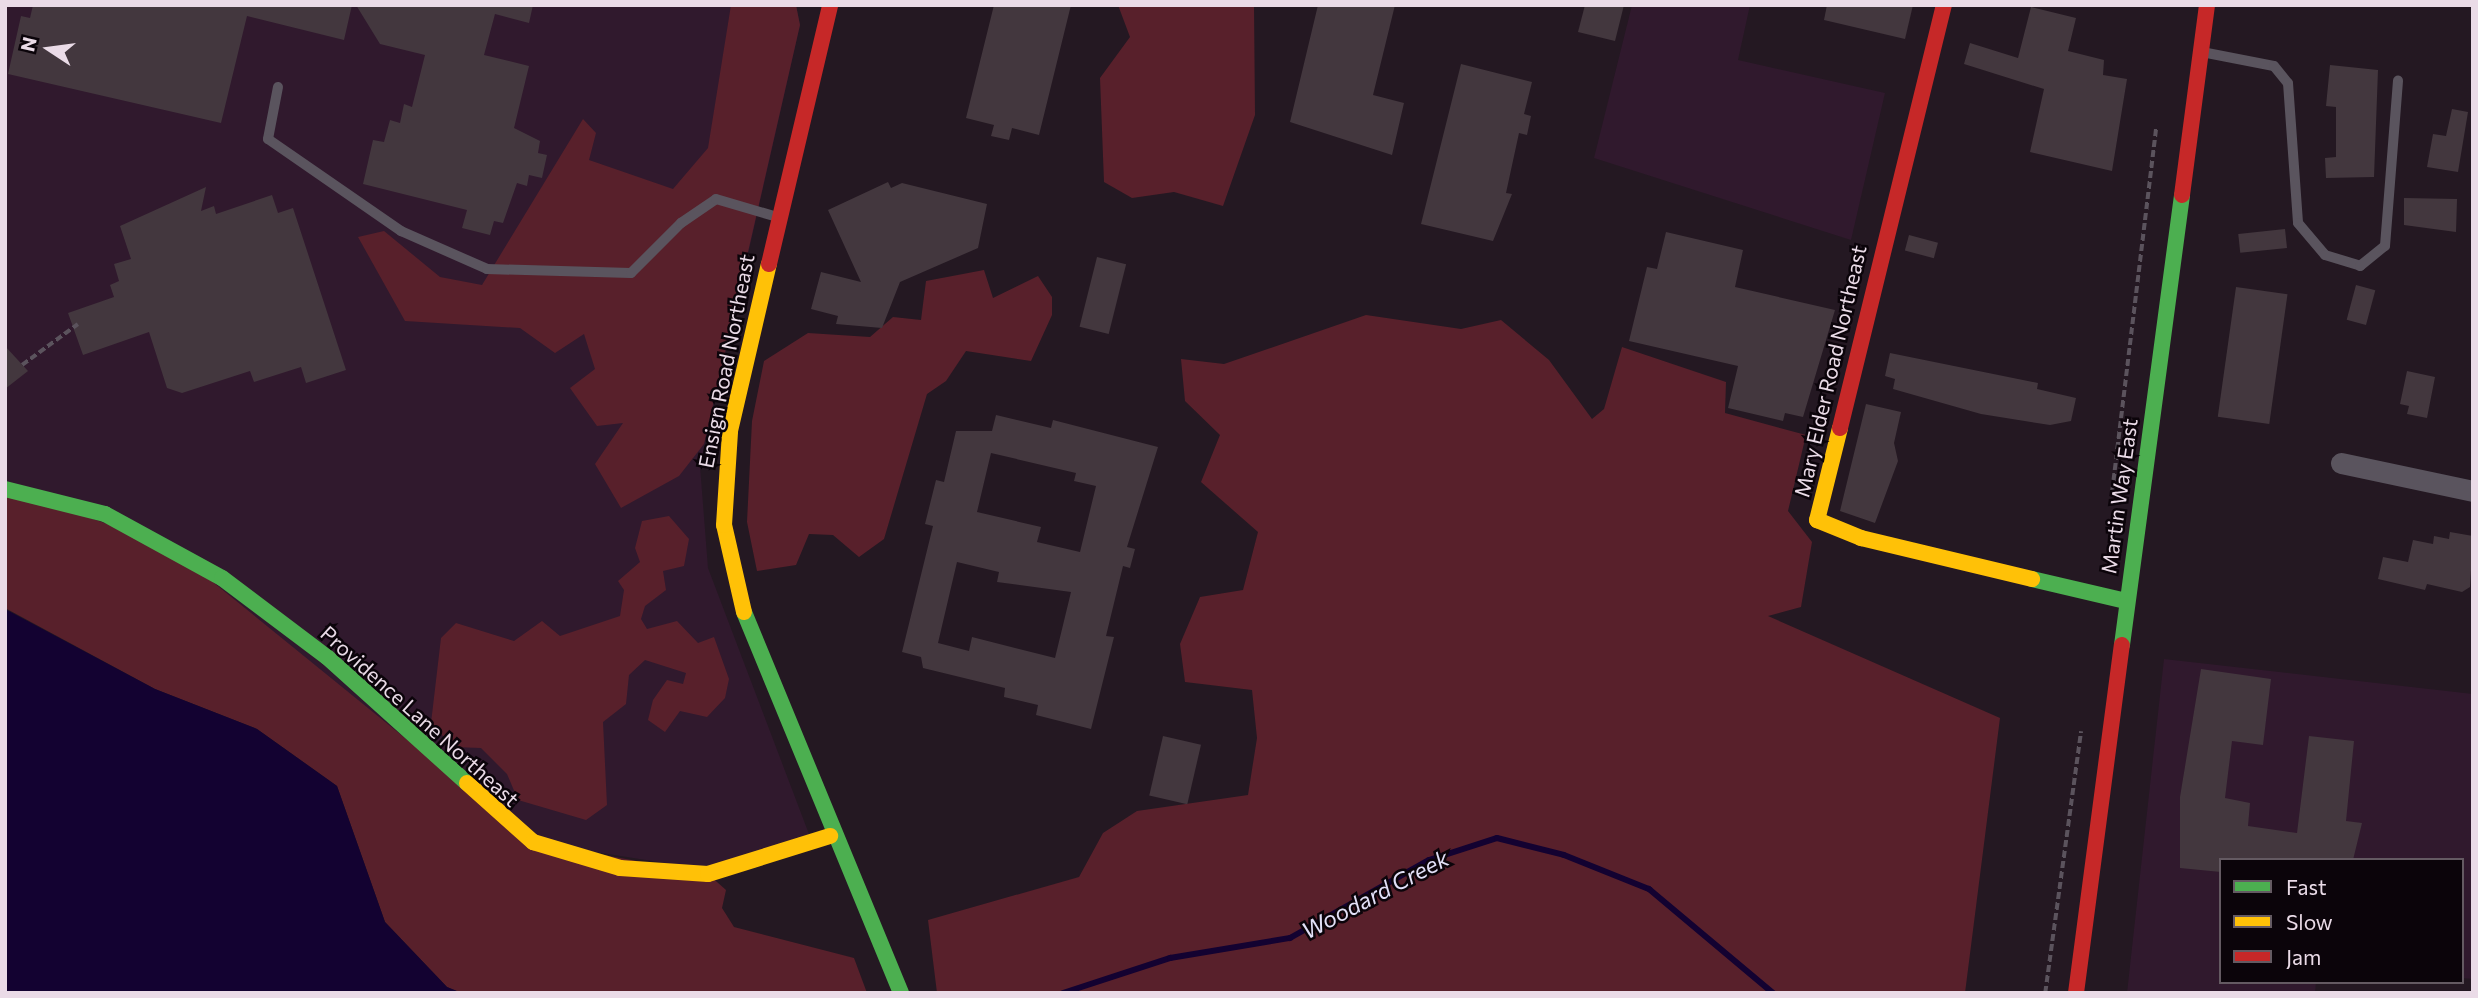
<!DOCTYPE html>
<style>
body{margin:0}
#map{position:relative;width:2478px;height:998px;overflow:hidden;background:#241822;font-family:Commissioner,sans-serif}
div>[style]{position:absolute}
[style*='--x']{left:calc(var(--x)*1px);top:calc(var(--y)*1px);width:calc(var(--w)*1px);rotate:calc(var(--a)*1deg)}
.built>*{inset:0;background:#30192d}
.green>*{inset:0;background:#58202b}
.water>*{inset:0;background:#130231}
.stream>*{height:6px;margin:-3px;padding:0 3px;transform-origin:3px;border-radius:3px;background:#130231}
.building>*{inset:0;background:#43373e;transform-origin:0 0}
.path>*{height:3.5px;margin-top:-1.75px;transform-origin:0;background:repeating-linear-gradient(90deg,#5b535d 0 7px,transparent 0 10.5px)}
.lane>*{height:10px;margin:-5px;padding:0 5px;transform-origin:5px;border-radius:5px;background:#5a545e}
.street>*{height:21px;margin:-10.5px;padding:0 10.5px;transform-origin:10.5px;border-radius:10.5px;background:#5a545e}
.fast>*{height:16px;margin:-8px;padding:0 8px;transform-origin:8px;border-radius:8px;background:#4caf50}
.slow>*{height:16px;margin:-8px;padding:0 8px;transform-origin:8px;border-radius:8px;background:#ffc107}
.jam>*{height:16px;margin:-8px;padding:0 8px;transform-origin:8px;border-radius:8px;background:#c62828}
span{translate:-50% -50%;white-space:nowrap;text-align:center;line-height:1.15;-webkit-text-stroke:5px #0b040a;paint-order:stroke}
.street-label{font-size:21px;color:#eadbe7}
.water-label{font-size:23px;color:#e2e0f7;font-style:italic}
.frame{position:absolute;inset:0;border:7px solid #eadbe7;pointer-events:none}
.legend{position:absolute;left:2219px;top:858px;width:245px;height:126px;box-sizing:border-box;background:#0b040a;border:2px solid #645a62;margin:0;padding:9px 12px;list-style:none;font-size:21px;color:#eadbe7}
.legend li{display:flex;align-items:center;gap:14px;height:35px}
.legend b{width:35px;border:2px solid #645a62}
.north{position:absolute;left:14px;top:14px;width:70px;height:70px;-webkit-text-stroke:5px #0b040a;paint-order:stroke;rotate:283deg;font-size:19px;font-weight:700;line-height:28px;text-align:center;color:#eadbe7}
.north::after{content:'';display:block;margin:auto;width:24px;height:32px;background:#eadbe7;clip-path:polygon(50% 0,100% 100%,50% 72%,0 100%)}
</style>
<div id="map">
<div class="built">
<div style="clip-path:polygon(5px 5px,796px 5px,800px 25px,700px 466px,708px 568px,812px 842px,721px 872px,533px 842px,5px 489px)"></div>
<div style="clip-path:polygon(1632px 5px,1750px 5px,1738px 60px,1885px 93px,1851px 240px,1594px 158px)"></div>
<div style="clip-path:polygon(2164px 659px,2473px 694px,2473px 979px,2462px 978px,2462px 860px,2221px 860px,2221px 982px,2316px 982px,2315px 993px,2127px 993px)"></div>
</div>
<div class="green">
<div style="clip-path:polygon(731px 5px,796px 5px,800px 25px,704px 444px,679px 476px,621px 508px,595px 464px,623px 423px,597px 426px,570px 388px,595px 369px,584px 334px,555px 353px,520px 328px,405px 321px,358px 237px,384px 231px,440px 277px,482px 285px,583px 119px,596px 133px,589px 160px,673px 189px,708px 148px)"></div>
<div style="clip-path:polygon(1118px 5px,1254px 5px,1255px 115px,1223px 206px,1174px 192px,1132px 198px,1104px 182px,1100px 78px,1130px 37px)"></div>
<div style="clip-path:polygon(984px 270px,993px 298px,1038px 276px,1052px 297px,1052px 315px,1031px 361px,966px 351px,946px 381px,927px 394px,884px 539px,859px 557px,833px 535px,809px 534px,796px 565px,757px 571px,747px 522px,752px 421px,764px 361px,808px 333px,870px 337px,893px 317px,921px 320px,926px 281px)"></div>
<div style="clip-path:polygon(1366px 315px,1461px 329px,1501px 320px,1549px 360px,1592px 419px,1604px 409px,1622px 347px,1726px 382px,1725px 413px,1806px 435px,1788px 511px,1812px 542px,1801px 607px,1768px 616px,2000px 718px,1965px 993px,937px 993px,928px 920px,1079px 877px,1103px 833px,1137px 811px,1248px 795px,1257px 738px,1252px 690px,1185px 682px,1180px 644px,1200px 597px,1243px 590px,1258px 532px,1201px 482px,1220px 435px,1185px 401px,1181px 359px,1224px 364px)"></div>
<div style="clip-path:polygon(5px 489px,166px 544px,533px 842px,708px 874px,726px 890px,722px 908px,734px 927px,854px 958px,867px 993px,461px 993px,447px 987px,385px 922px,337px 786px,257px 729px,155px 689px,5px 608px)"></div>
<div style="clip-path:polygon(669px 516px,689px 539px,684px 566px,663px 571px,666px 590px,645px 606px,641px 619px,647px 629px,677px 621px,698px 643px,714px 637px,729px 679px,725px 698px,707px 717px,680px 711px,665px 732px,648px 720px,653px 700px,667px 680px,683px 684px,686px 673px,645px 660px,629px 675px,626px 704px,603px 722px,607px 805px,586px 820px,518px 800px,507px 774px,481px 748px,453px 747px,431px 723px,441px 638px,456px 623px,514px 641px,542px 621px,560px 636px,620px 616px,624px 590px,618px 581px,640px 562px,635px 548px,642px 521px)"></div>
</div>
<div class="water">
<div style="clip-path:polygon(5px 609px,155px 689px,257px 729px,337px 786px,385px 922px,447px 987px,462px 993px,5px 993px)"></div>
</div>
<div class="stream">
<div style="--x:1063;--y:993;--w:113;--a:-18.1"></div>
<div style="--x:1170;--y:958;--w:122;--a:-9.5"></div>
<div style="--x:1290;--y:938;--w:159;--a:-29.3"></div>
<div style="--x:1429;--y:860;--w:71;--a:-17.9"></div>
<div style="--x:1497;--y:838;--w:69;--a:14.2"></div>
<div style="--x:1564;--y:855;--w:92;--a:21.8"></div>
<div style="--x:1649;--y:889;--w:162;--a:40"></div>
</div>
<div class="building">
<div style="clip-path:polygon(33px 5px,352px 5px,344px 40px,247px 16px,221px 123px,8px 74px,21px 16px,30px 18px)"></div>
<div style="clip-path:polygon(356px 5px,533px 5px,529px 23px,495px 14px,484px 55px,529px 66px,514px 128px,540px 141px,538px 153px,547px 155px,542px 178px,529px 175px,527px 186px,517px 183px,503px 223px,494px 221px,490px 235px,462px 228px,467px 210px,363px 184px,373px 140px,384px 142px,390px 120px,400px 123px,404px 104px,412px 107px,425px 55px,380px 44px)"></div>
<div style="clip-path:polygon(994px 5px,1071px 5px,1039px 135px,1012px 128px,1009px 140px,991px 136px,994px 125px,966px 118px)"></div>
<div style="clip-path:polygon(1318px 5px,1395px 5px,1373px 95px,1404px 103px,1392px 155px,1290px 122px)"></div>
<div style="clip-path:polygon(1585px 5px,1624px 5px,1615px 41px,1578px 32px)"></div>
<div style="clip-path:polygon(1827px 5px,1913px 5px,1905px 39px,1824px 20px)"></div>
<div style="clip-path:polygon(2031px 7px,2076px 18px,2068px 51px,2104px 60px,2103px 75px,2127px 79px,2112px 171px,2030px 152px,2044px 89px,1964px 64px,1970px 43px,2018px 58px)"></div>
<div style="clip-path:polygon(1461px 64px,1532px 82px,1524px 114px,1531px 116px,1527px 135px,1519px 133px,1506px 193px,1512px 194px,1493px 241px,1421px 224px)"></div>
<div style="clip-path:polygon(2330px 65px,2378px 70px,2374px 177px,2326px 178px,2325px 158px,2336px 157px,2336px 107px,2326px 106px)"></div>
<div style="clip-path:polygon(2452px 109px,2468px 112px,2458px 172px,2427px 167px,2433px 134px,2446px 136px)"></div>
<div style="clip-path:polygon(888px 182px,891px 188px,902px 183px,987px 204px,978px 248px,900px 282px,882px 328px,836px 324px,838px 316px,811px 309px,821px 272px,861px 282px,828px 210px)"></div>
<div style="clip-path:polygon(206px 187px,201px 211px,214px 206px,216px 214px,272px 195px,278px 213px,293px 208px,346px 370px,306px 383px,301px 367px,254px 382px,250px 371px,182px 393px,167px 388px,149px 332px,83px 355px,68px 313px,114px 297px,110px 285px,119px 281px,114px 264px,131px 259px,120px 226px)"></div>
<div style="clip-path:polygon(2404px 198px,2457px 199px,2456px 232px,2404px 225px)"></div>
<div style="left:2285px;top:229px;width:19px;height:47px;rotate:84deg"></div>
<div style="clip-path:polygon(1666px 232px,1743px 250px,1735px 287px,1835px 310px,1803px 417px,1785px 413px,1783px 421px,1728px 408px,1738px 366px,1629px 341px,1647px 267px,1657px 269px)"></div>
<div style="left:1909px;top:235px;width:30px;height:16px;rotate:15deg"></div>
<div style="left:1097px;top:257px;width:30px;height:72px;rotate:14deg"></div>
<div style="left:2356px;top:285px;width:20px;height:36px;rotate:15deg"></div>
<div style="left:2236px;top:287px;width:52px;height:131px;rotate:8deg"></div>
<div style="clip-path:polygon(5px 346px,28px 371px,5px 389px)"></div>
<div style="clip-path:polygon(1890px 353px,2038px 383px,2037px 389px,2076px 398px,2071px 421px,2050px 425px,1981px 414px,1893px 389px,1895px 379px,1885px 376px)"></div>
<div style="clip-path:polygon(2407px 371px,2435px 377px,2427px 418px,2407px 414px,2409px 406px,2400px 404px)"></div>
<div style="clip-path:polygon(1866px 404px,1901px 412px,1894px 443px,1898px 461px,1875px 523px,1840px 511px)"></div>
<div style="clip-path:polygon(evenodd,996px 415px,1051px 428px,1053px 420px,1158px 447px,1127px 547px,1135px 549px,1130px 568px,1123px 566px,1106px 636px,1114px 637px,1091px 729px,1036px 715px,1038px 705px,1004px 697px,1005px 688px,923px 668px,921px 657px,902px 652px,933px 526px,925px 524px,936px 480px,944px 482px,956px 431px,992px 431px,996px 415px,991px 453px,1076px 473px,1074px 481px,1096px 486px,1080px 552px,1037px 542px,1041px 527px,977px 512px,991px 453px,996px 415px,957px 562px,999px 572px,997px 582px,1071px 592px,1055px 658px,972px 637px,969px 651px,938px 643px,957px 562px)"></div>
<div style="clip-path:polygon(2450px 532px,2473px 536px,2470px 587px,2462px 592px,2427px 584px,2425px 590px,2378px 579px,2383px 557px,2408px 562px,2413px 540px,2433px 544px,2434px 536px,2449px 539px)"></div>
<div style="clip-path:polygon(2201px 669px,2271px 679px,2263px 745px,2232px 741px,2225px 798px,2250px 803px,2248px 826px,2297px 833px,2309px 736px,2354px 741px,2346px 821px,2362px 823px,2353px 860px,2221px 860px,2221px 872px,2180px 868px,2180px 797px)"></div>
<div style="left:1163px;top:736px;width:39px;height:61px;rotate:13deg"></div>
</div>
<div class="path">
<div style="--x:22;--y:365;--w:69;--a:-36.2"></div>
<div style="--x:2112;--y:491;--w:366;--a:-83.1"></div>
<div style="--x:2045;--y:993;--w:264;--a:-82.2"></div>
</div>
<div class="lane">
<div style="--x:2207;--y:53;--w:68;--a:11"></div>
<div style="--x:2274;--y:66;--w:22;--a:51"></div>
<div style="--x:2288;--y:83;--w:140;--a:85.9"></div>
<div style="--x:2298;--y:223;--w:42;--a:49.8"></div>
<div style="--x:2325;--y:255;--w:37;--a:17"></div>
<div style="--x:2360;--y:266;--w:32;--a:-39"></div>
<div style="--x:2385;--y:246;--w:166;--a:-85.5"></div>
<div style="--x:278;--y:87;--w:53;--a:100.9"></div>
<div style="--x:268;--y:139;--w:162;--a:34.7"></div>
<div style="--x:401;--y:231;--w:94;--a:23.8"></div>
<div style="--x:487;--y:269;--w:144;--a:1.6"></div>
<div style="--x:631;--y:273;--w:71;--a:-45"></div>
<div style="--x:681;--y:223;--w:42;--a:-34.4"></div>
<div style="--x:716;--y:199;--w:64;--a:16.4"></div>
</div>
<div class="street">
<div style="--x:2341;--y:463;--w:135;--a:12"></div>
</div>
<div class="fast">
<div style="--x:5;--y:489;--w:103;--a:14"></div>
<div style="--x:105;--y:514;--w:133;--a:28.7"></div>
<div style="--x:222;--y:578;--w:131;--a:37"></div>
<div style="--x:327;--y:657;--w:188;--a:42"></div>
<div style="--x:2032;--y:579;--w:97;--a:13.2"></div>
<div style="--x:744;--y:612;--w:412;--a:67.6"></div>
<div style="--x:2122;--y:645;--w:454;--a:-82.4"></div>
</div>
<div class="slow">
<div style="--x:1840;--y:428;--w:95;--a:104"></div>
<div style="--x:1817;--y:520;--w:48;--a:22.2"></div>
<div style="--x:1861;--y:538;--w:176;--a:13.5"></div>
<div style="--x:744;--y:612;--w:89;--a:-102.9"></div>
<div style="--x:724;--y:525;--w:94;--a:-86.3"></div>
<div style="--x:730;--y:431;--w:171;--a:-76.9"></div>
<div style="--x:467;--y:783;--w:89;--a:41.8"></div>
<div style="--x:533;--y:842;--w:91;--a:16.6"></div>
<div style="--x:620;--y:868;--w:88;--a:3.9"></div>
<div style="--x:708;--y:874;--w:128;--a:-17.3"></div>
</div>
<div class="jam">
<div style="--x:2182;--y:195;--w:192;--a:-82.5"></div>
<div style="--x:769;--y:264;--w:266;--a:-76.7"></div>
<div style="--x:1840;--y:428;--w:436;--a:-76.2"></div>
<div style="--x:2076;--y:993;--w:351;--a:-82.5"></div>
</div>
<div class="street-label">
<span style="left:726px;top:361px;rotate:-79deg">Ensign Road Northeast</span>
<span style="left:1830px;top:371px;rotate:-77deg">Mary Elder Road Northeast</span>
<span style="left:2119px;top:496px;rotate:-82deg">Martin Way East</span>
<span style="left:420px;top:716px;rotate:42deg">Providence Lane Northeast</span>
</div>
<div class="water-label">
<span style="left:1375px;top:894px;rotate:-28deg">Woodard Creek</span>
</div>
<div class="frame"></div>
<ul class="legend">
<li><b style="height:9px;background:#4caf50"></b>Fast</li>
<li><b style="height:9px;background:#ffc107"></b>Slow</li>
<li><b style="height:9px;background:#c62828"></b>Jam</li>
</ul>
<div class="north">N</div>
</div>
